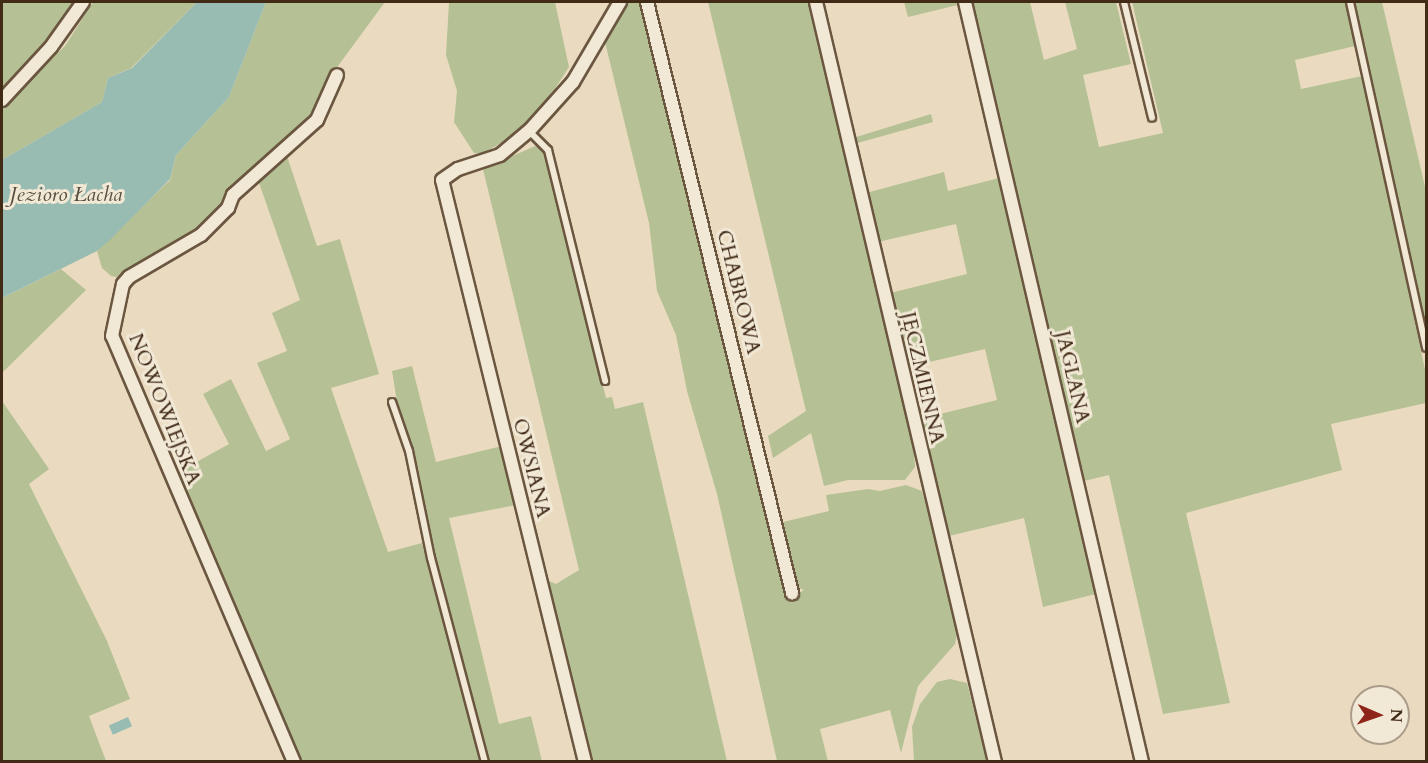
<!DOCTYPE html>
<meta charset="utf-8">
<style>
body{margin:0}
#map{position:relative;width:1428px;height:763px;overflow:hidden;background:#eadbc0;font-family:Cardo,serif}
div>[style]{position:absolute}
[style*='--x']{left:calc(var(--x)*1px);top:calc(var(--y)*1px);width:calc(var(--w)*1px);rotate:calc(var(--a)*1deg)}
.green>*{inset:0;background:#b5c194}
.water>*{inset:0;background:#98bbb2;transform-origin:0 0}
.roads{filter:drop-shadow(2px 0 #6b5640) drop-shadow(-2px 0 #6b5640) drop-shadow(0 2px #6b5640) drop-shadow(0 -2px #6b5640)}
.lane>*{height:6px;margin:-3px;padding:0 3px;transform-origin:3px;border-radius:3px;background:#f1e8d6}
.street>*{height:12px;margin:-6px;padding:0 6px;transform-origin:6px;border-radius:6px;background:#f1e8d6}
span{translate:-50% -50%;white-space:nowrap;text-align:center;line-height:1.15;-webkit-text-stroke:6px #f1e8d6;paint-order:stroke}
.street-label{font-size:20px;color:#412a16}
.water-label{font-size:21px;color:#574e3d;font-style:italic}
.frame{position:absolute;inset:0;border:3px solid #412a16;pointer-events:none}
.north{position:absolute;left:1350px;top:685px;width:60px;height:60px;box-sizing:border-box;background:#f1e8d6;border:2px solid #ab9c89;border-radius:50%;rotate:92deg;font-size:16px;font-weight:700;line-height:24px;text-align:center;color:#412a16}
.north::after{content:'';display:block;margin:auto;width:21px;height:27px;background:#8f2418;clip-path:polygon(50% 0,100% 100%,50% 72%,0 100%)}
</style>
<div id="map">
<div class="green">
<div style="clip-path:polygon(2px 2px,78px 2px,24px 69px,2px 90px)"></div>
<div style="clip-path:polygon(93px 2px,197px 2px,131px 68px,108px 78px,102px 102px,2px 160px,2px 106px,65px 46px)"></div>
<div style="clip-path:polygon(266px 2px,385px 2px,338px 66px,312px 119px,227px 190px,225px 203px,209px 221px,169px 250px,126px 271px,121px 278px,111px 276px,102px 268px,97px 251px,170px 180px,176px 155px,229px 97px)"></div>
<div style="clip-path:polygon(449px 2px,555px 2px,569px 67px,531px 125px,484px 153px,474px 153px,454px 122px,457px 91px,446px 55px)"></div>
<div style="clip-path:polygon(624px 2px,644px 2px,789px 599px,804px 590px,794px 586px,779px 523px,829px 511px,826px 495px,868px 489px,880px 491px,906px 485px,922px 491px,948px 579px,957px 634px,955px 644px,918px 686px,901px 753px,890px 710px,820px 729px,828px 761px,777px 761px,717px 494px,687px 391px,676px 335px,657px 291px,649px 223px,604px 38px)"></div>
<div style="clip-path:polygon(708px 2px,811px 2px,914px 450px,915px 467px,905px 480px,848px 480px,824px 486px,811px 433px,773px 458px,768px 436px,806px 411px)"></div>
<div style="clip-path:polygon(904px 2px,962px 2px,962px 4px,908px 17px)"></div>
<div style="clip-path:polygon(968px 2px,1030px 2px,1044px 60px,1077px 49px,1065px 2px,1116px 2px,1131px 64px,1083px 75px,1099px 147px,1163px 133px,1132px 2px,1346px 2px,1355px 46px,1295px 60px,1301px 89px,1362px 76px,1426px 374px,1426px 403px,1331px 424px,1342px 470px,1186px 513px,1230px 703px,1163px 714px,1109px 475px,1080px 482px)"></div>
<div style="clip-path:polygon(1355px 2px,1382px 2px,1426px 191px,1426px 327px)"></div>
<div style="clip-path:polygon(931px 114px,933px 122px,854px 144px,853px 138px)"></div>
<div style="clip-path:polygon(535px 146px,546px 153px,606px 398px,612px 397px,615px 409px,643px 402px,727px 761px,588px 761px,544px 579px,556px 584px,579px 570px,483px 169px)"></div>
<div style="clip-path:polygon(286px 153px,317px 246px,340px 239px,379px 374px,331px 388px,388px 552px,422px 543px,481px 761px,300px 761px,173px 475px,229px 444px,203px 394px,231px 379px,266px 451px,290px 439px,257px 363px,287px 351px,272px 313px,300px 300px,258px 180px)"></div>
<div style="clip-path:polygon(944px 172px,948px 191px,1003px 177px,1100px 593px,1043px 607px,1024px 518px,949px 536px,920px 419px,997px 400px,985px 349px,908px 367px,890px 293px,967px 274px,956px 224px,878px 242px,866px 193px)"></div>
<div style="clip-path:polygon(61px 269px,86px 290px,2px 373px,2px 298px)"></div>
<div style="clip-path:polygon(412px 366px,436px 462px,502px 446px,516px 505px,449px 518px,499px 724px,531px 716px,542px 761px,488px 761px,432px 550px,418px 467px,398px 408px,392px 371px)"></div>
<div style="clip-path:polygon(2px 401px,49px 469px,29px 484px,107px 641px,130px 699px,89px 716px,106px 761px,2px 761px)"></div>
<div style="clip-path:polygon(950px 679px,967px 683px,987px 761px,914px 761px,912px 727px,920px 704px,937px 682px)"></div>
</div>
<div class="water">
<div style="clip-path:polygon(197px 2px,266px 2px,229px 97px,176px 155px,170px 179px,111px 239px,97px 251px,2px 298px,2px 160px,102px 102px,108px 78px,132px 68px)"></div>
<div style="left:128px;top:717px;width:10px;height:21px;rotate:66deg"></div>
</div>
<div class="roads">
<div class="lane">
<div style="--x:1124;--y:2;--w:119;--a:76.4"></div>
<div style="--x:1350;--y:2;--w:354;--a:77.6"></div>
<div style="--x:529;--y:131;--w:27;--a:45"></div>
<div style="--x:548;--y:150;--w:238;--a:76.1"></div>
<div style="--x:392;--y:402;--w:52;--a:70.9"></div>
<div style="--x:409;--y:451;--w:109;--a:78.4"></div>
<div style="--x:431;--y:558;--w:211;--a:75.2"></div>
</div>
<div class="street">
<div style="--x:647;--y:2;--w:609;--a:76.21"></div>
<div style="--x:816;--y:2;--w:781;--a:76.75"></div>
<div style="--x:965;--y:2;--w:780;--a:76.89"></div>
<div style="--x:2;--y:100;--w:72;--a:-47.2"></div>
<div style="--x:51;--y:47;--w:55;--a:-54.6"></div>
<div style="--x:294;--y:762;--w:463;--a:-113.1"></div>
<div style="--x:112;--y:336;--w:53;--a:-78.1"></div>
<div style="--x:123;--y:284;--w:9;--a:-49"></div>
<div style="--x:129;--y:277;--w:83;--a:-30.3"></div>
<div style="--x:201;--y:235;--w:38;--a:-45"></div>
<div style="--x:228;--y:208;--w:14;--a:-69"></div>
<div style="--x:233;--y:195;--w:113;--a:-41.8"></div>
<div style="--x:317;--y:120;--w:49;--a:-66"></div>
<div style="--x:585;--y:762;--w:599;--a:-103.8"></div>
<div style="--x:442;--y:180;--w:19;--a:-35"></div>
<div style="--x:458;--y:169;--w:44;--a:-18.4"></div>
<div style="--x:500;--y:155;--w:38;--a:-40"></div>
<div style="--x:529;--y:131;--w:66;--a:-48.1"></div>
<div style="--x:573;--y:82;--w:93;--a:-59.6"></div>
</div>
</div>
<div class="street-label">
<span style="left:739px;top:292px;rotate:76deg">CHABROWA</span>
<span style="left:1073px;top:377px;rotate:77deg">JAGLANA</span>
<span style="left:923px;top:378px;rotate:77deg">JĘCZMIENNA</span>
<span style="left:165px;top:409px;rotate:68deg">NOWOWIEJSKA</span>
<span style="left:532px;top:468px;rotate:76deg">OWSIANA</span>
</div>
<div class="water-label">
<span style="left:66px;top:195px">Jezioro Łacha</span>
</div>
<div class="frame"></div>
<div class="north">N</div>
</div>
